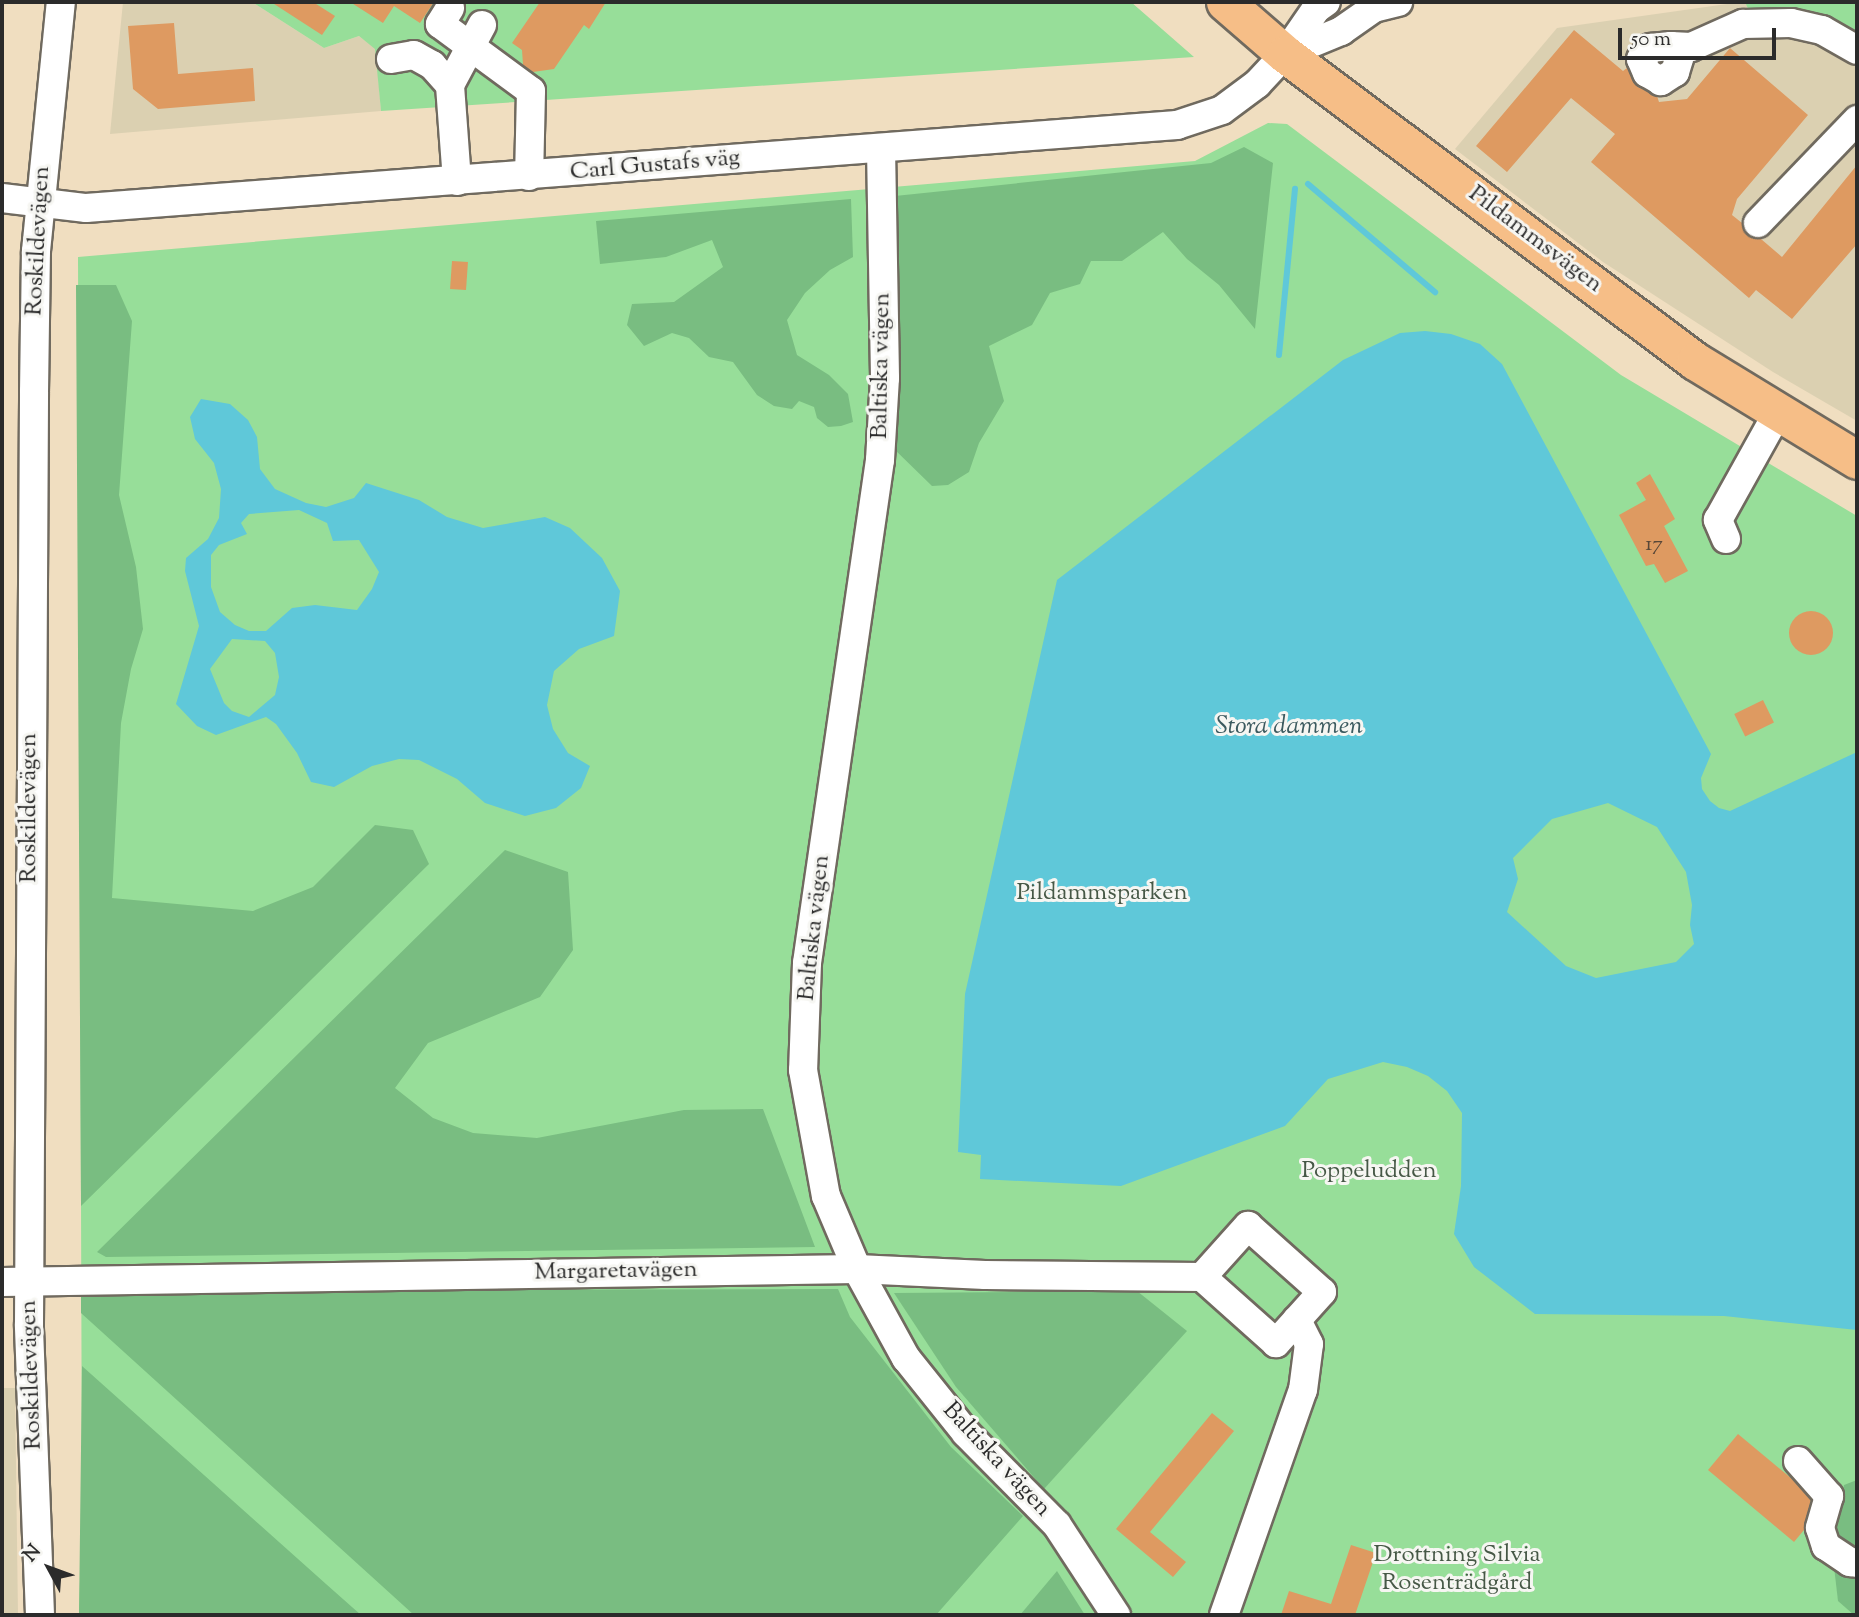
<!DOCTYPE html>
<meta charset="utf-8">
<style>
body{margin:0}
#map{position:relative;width:1859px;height:1617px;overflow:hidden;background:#f0dec0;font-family:"Sorts Mill Goudy",serif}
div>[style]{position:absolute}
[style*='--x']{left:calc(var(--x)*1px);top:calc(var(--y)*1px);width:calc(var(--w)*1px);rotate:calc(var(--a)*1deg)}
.built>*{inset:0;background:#dbd0b1}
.green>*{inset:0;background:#97de99}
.forest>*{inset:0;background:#79bd81}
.water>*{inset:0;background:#5fc8d9}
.stream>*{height:6px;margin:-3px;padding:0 3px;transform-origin:3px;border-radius:3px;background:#5fc8d9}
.building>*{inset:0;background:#de9a61;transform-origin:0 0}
.round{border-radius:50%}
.roads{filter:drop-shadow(2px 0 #706a5f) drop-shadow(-2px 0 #706a5f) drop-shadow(0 2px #706a5f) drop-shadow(0 -2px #706a5f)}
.minor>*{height:28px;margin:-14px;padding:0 14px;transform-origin:14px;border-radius:14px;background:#fff}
.major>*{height:37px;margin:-18.5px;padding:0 18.5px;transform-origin:18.5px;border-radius:18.5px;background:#f6be87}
span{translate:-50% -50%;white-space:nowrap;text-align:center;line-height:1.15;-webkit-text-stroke:6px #f6f6f2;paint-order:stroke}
.number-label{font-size:21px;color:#584738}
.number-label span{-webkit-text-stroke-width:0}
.street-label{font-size:24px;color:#2b2b2b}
.park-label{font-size:24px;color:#465846}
.water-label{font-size:26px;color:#3b5a5f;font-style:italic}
.frame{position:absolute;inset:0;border:4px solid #2b2b2b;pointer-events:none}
.north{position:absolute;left:14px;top:1533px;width:70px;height:70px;-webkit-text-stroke:5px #f6f6f2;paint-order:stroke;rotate:311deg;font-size:19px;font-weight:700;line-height:28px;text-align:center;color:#2b2b2b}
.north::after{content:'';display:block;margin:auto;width:24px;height:32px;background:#2b2b2b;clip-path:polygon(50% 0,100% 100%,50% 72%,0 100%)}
.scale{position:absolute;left:1618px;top:28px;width:158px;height:32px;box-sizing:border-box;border:4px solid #2b2b2b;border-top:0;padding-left:9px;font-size:21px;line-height:24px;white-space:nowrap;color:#2b2b2b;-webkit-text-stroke:5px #f6f6f2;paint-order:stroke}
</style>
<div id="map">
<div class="built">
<div style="clip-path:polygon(123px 2px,252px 2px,324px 48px,359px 36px,376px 49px,381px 111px,110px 134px)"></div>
<div style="clip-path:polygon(1741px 2px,1857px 2px,1857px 421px,1773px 372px,1603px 262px,1455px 149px,1557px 28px)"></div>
<div style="clip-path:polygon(2px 1388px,15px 1388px,18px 1615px,2px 1615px)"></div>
</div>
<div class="green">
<div style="clip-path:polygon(252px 2px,1131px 2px,1194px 57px,381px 111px,375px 49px,359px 36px,324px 48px)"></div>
<div style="clip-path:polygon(1759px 2px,1857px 2px,1857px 42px,1751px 16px,1746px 4px)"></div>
<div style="clip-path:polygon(1268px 123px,1287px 124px,1621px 375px,1857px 516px,1857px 1615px,79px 1615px,82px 1515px,78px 257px,1195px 161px)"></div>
</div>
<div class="forest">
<div style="clip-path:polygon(1244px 147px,1273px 163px,1255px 329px,1219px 285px,1187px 259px,1163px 232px,1122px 261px,1091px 261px,1080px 284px,1050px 293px,1032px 325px,989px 346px,1004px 401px,979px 443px,969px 472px,948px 485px,932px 486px,891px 446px,895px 196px,1211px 163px)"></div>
<div style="clip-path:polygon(851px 199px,853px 257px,830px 270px,805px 293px,787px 320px,797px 355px,829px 375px,848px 394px,853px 422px,841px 426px,828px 427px,817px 418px,814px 407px,799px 401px,792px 409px,774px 406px,757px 395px,733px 362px,709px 357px,689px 338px,672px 333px,644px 346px,627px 325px,632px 304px,674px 302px,723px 267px,712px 240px,666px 257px,600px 264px,596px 221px)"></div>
<div style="clip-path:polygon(76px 285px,116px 285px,132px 321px,119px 495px,136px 567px,143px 629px,131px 669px,121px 723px,112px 898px,253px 911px,313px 887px,375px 825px,413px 830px,429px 864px,81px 1206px)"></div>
<div style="clip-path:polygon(505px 850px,568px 872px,573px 950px,540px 997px,428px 1043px,395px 1088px,433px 1118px,473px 1133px,537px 1138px,684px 1110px,763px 1109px,815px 1247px,106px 1257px,97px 1252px)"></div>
<div style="clip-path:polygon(838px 1289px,850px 1317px,951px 1447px,1023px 1516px,936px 1615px,414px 1615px,81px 1313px,81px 1291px)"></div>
<div style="clip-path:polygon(1137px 1291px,1187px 1331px,1044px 1489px,956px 1387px,894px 1293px)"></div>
<div style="clip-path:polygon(82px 1366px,326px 1584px,361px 1615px,79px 1615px)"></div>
<div style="clip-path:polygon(1857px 1480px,1857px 1615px,1854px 1615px,1838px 1601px,1831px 1541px,1844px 1485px)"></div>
<div style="clip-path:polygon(1057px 1571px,1085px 1615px,1020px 1615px)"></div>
</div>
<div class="water">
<div style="clip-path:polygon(evenodd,1425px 331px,1451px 334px,1480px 344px,1502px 364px,1711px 754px,1701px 778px,1702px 789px,1710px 801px,1719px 808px,1730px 811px,1857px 752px,1857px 1330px,1724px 1316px,1535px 1314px,1474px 1267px,1454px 1234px,1461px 1186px,1462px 1113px,1447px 1091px,1428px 1076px,1407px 1067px,1383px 1062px,1328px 1079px,1285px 1126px,1121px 1186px,980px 1179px,981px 1155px,958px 1152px,965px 994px,1057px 580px,1343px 360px,1400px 333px,1425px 331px,1608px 803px,1657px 827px,1686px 872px,1692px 905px,1690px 925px,1694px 944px,1676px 962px,1596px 978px,1566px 966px,1507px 912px,1518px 879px,1513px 858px,1552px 819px,1608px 803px)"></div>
<div style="clip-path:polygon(evenodd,201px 399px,230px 404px,248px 420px,257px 437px,260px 469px,275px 489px,306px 503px,326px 507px,354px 498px,366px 483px,419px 500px,447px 517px,483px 528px,545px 517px,570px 528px,602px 558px,620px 591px,614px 636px,579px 649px,554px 671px,547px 705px,553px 729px,568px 753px,590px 766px,581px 788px,556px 808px,525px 816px,485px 803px,457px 779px,419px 760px,399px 759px,372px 766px,334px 787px,311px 782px,297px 753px,276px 724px,266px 717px,216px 735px,197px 726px,176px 704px,199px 626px,185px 571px,186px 558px,208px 539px,219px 518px,221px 489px,214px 463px,195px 439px,190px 417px,201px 399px,299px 510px,327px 523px,333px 541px,359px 540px,379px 572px,372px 589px,357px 610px,315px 605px,292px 608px,266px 631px,249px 631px,235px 625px,220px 612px,211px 587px,211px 555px,219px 545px,247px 534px,241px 523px,249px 514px,299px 510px,201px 399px,232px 639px,265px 641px,275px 653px,279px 677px,275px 695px,249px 717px,232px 711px,224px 703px,210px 669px,232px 639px)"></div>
</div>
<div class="stream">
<div style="--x:1308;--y:184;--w:167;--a:40.4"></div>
<div style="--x:1279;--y:355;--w:167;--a:-84.5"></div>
</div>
<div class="building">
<div style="clip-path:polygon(271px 2px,313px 2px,335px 16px,322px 35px)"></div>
<div style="clip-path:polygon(350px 2px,434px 2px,420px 23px,394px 6px,383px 23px)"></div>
<div style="clip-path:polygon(540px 2px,606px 2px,589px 29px,584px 25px,554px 69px,533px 72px,523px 65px,522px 50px,512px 43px)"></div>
<div style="clip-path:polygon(174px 23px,178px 74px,253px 68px,255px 101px,158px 109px,133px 89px,128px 26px)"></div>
<div style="clip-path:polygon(1574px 30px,1623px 71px,1627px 68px,1638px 87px,1657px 96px,1659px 102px,1687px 99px,1730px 48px,1808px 115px,1737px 199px,1732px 215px,1742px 223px,1747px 235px,1761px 239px,1782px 257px,1857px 165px,1857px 244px,1792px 319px,1756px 290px,1749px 298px,1591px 162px,1615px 134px,1571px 98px,1507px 172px,1476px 146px)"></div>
<div style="left:452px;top:261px;width:16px;height:28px;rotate:4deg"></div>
<div style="clip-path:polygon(1650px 474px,1675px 519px,1664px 526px,1688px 571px,1665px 583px,1654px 564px,1646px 566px,1619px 515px,1646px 500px,1636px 483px)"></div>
<div class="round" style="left:1789px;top:611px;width:44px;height:44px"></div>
<div style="left:1763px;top:700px;width:25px;height:32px;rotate:64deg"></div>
<div style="clip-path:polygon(1212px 1413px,1234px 1431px,1150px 1532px,1186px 1562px,1173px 1577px,1116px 1529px)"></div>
<div style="clip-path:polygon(1738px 1434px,1792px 1479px,1811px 1500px,1804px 1530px,1794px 1542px,1708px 1470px)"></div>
<div style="clip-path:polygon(1351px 1545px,1376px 1553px,1355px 1615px,1281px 1615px,1289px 1591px,1331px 1604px)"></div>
</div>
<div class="roads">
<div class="minor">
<div style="--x:450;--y:8;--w:19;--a:122"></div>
<div style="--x:440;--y:24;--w:113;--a:36.4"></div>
<div style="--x:531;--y:91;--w:85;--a:91.3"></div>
<div style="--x:1671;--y:46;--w:15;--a:58"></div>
<div style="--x:1679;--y:59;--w:14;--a:107"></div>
<div style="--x:1675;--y:72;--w:17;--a:147"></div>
<div style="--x:1661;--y:81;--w:16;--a:-150"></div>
<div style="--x:1647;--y:73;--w:15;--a:-113"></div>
<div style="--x:1641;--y:59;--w:15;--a:-48"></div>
<div style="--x:1651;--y:48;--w:20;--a:-6"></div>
<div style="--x:1671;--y:46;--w:20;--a:3"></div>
<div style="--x:1691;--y:47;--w:57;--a:-23.9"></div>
<div style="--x:1743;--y:24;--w:48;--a:-1.2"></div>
<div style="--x:1791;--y:23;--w:32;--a:13"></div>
<div style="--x:1822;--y:30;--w:40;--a:29.7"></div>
<div style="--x:1285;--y:54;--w:61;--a:-22.3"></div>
<div style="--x:1341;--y:31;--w:40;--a:-34.9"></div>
<div style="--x:1374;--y:8;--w:25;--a:-14"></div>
<div style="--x:391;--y:59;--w:23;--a:-10"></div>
<div style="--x:414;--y:55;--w:21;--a:29"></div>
<div style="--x:432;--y:65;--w:27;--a:48"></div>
<div style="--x:881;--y:148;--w:230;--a:89"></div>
<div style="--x:885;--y:378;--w:82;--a:93.5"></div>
<div style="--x:880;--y:460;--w:508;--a:98.26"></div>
<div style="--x:807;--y:963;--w:107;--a:92.1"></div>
<div style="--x:803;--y:1070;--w:128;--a:79.7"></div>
<div style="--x:826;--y:1196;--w:79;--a:67"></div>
<div style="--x:857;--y:1269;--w:102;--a:61.2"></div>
<div style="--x:906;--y:1358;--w:96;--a:51.3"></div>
<div style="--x:966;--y:1433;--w:129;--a:45.3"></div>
<div style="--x:1057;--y:1525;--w:108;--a:56.8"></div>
<div style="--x:457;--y:181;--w:96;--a:-94.2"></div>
<div style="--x:450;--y:85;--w:68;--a:-61.9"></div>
<div style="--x:2;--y:198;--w:85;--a:6.8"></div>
<div style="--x:86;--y:208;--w:1094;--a:-4.35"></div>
<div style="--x:1177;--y:125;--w:47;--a:-18.4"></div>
<div style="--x:1222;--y:110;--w:44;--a:-36.6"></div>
<div style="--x:1257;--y:84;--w:41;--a:-47"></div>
<div style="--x:1285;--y:54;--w:55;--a:-55.4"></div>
<div style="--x:1316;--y:9;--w:12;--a:-35"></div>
<div style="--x:1758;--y:223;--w:143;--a:-46.1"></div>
<div style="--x:1726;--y:539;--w:21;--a:-113"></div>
<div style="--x:1718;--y:520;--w:124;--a:-60.9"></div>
<div style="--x:1248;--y:1226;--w:99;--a:41.7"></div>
<div style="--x:1322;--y:1292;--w:69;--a:132"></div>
<div style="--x:1276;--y:1343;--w:99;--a:-138.3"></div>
<div style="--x:1202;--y:1277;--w:69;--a:-48"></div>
<div style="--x:2;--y:1282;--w:855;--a:-0.87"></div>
<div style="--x:857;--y:1269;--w:128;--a:2.7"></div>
<div style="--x:985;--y:1275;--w:217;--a:0.5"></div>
<div style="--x:1798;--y:1461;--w:47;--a:48.5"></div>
<div style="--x:1829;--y:1496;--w:33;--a:106"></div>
<div style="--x:1820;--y:1528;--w:19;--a:72"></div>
<div style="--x:1826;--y:1546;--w:29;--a:34"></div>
<div style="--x:1850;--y:1562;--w:7;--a:8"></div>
<div style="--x:40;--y:1615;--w:291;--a:-92.2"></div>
<div style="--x:29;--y:1324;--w:932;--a:-89.69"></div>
<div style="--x:34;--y:392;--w:141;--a:-89.2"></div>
<div style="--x:36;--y:251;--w:250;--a:-84.3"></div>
<div style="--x:1224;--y:1615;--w:238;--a:-70.7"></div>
<div style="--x:1303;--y:1390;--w:46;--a:-82.6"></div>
<div style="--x:1309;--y:1344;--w:27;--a:-117"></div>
</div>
<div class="major">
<div style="--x:1225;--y:2;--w:79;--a:40.9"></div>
<div style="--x:1285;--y:54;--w:512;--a:36.83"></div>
<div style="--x:1695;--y:361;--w:190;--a:31.4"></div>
</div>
</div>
<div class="number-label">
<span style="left:1654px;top:545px">17</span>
</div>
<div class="street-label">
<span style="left:655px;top:166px;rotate:-5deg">Carl Gustafs väg</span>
<span style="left:1535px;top:240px;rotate:37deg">Pildammsvägen</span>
<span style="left:39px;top:241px;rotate:-87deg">Roskildevägen</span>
<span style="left:882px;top:366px;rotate:-89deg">Baltiska vägen</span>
<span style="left:30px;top:808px;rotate:-90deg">Roskildevägen</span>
<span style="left:815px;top:928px;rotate:-84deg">Baltiska vägen</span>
<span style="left:616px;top:1272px;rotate:-1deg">Margaretavägen</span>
<span style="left:32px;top:1375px;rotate:-92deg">Roskildevägen</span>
<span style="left:996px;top:1460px;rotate:47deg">Baltiska vägen</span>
</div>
<div class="park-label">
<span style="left:1102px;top:894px">Pildammsparken</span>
<span style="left:1369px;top:1172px">Poppeludden</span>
<span style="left:1457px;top:1570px">Drottning Silvia<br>Rosenträdgård</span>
</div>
<div class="water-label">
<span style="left:1289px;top:727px">Stora dammen</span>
</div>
<div class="frame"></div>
<div class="north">N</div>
<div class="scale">50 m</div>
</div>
